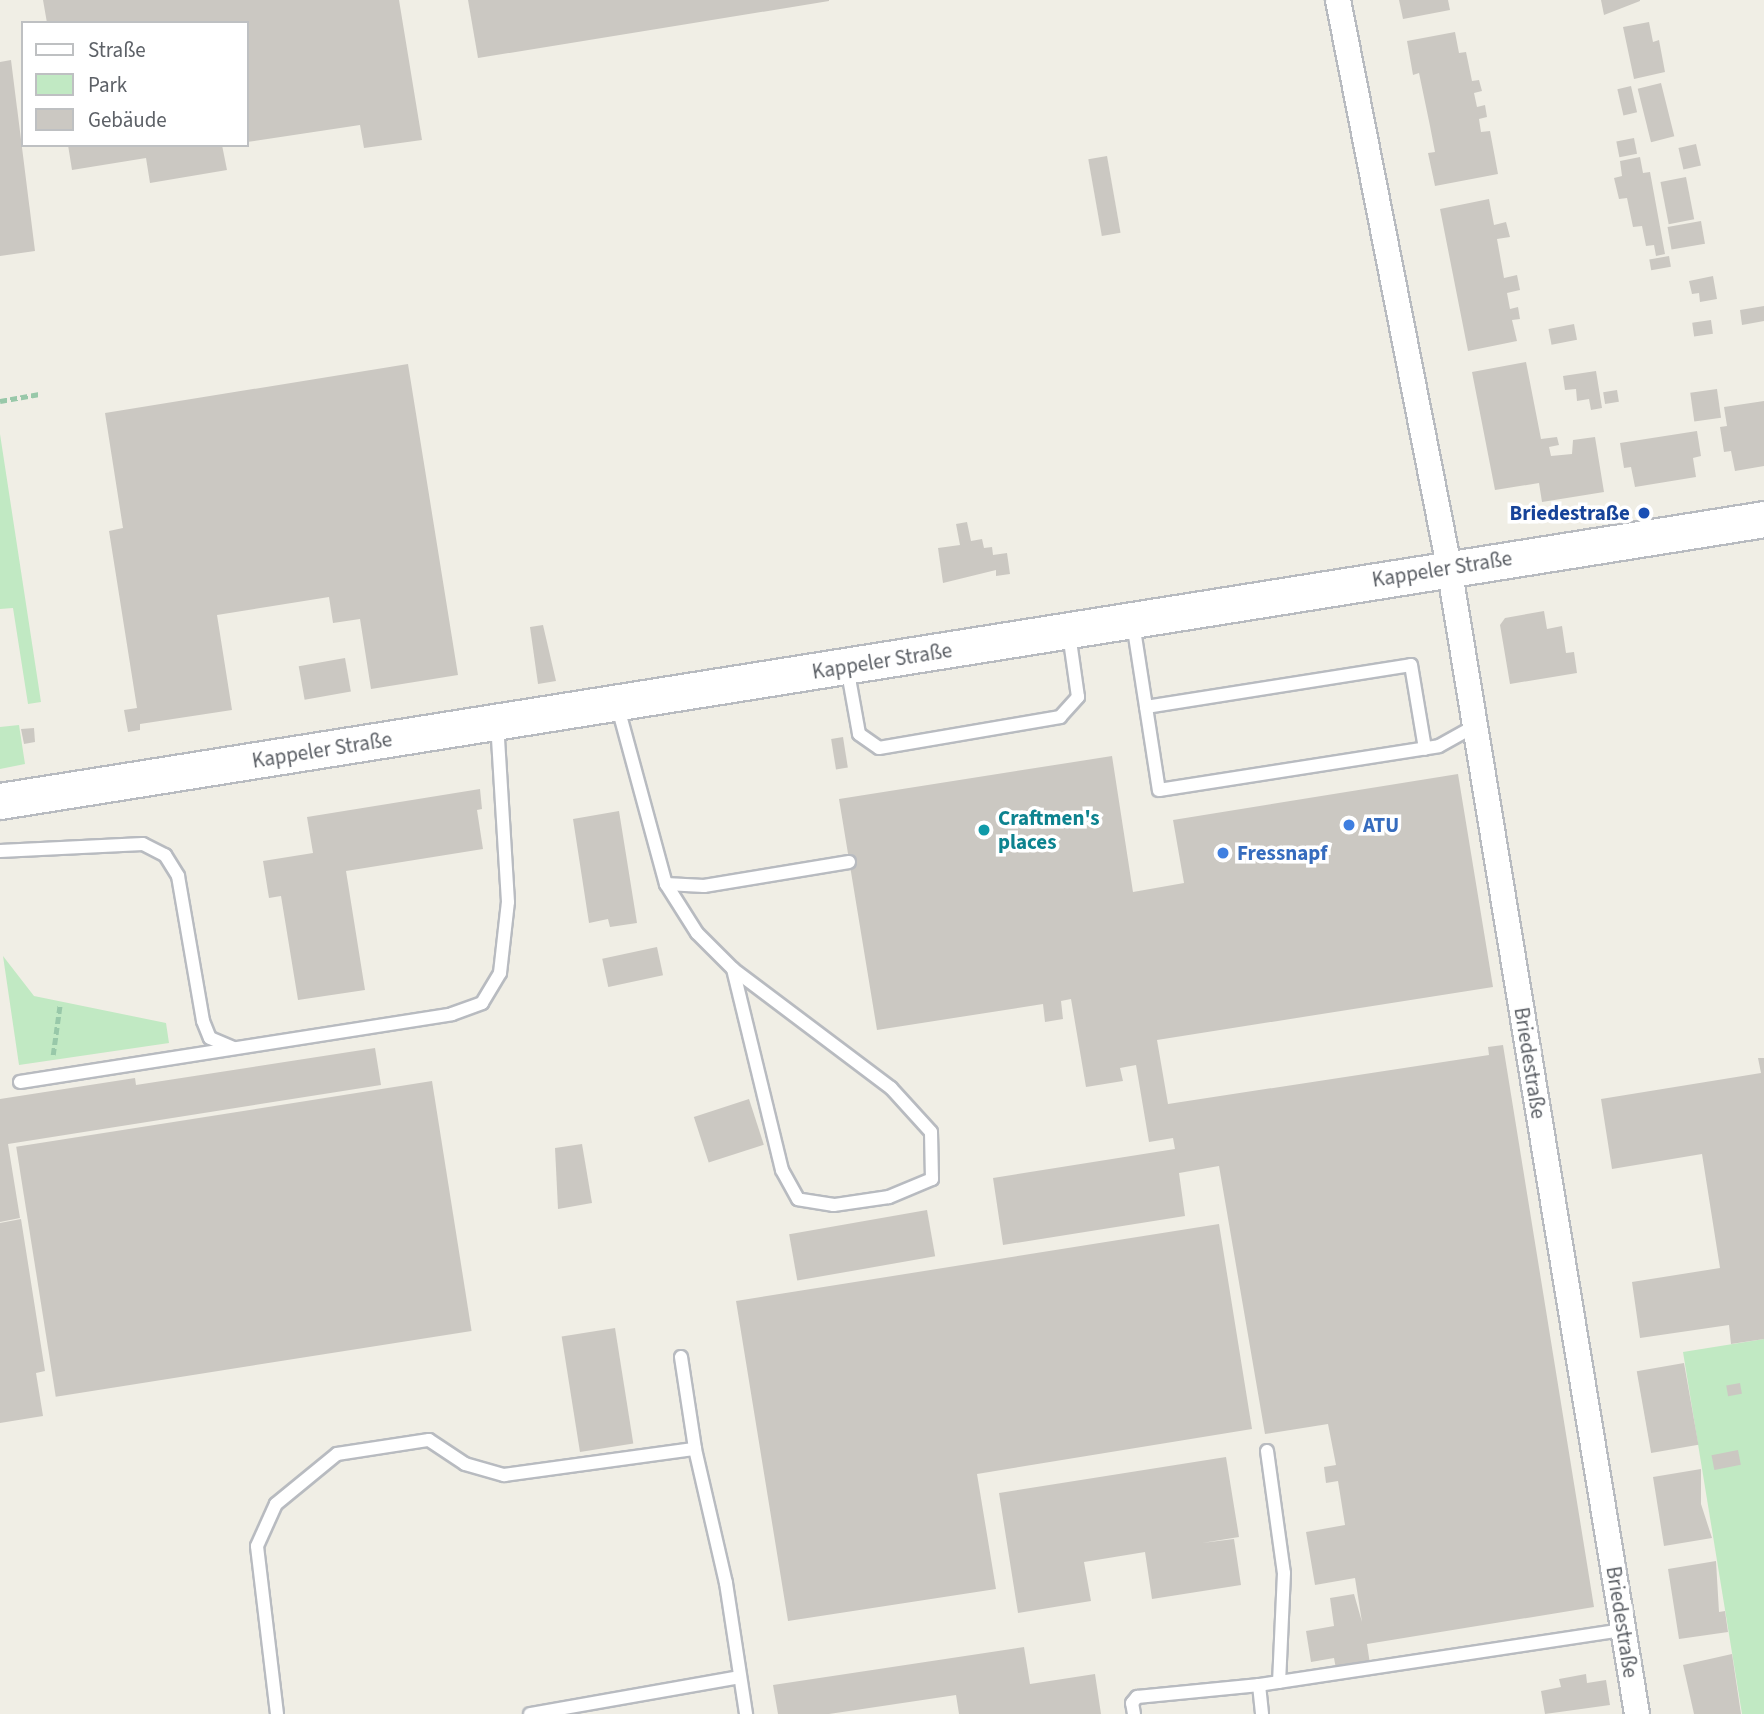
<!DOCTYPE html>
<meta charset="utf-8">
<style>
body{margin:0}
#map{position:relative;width:1764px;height:1714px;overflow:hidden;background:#f0eee5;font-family:"Source Sans 3",sans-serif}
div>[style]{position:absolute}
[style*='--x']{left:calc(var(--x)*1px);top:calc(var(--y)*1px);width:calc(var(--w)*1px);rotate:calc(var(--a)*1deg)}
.green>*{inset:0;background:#c1e9c3}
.building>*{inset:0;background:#cbc8c2;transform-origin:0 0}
.path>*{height:4.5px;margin-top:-2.25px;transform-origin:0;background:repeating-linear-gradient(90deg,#98c8a9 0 7px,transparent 0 10.5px)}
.roads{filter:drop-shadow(2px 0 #b8bbc0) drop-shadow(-2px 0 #b8bbc0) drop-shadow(0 2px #b8bbc0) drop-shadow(0 -2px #b8bbc0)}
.lane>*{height:12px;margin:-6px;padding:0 6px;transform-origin:6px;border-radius:6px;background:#fff}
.street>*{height:24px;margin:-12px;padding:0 12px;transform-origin:12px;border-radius:12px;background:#fff}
.secondary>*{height:35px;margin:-17.5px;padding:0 17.5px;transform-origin:17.5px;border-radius:17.5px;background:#fff}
.dots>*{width:19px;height:19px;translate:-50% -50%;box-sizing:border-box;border:4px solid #fff;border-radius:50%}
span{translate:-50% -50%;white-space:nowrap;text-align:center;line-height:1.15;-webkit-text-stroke:7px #fff;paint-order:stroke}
.transit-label{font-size:21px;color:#164399;font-weight:700}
.right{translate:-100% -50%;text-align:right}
.street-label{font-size:21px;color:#5d6167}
.culture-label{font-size:21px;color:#0d838f;font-weight:700}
.left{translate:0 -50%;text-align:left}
.shop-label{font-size:21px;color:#366cbe;font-weight:700}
.legend{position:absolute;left:21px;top:21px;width:228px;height:126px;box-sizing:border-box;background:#fff;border:2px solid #bec0c2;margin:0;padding:9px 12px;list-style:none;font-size:21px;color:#5d6167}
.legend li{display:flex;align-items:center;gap:14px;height:35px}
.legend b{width:35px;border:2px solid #bec0c2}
</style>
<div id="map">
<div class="green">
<div style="clip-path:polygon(0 434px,41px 702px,28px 704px,13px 608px,0 609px)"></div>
<div style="clip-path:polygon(19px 725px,25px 764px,0 769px,0 727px)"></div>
<div style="clip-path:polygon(3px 956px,34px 996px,166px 1023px,169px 1043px,19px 1065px)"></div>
<div style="clip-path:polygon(1764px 1339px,1764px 1714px,1742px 1714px,1683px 1352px)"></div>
</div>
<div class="building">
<div style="clip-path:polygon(43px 0,399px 0,422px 140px,364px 148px,360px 125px,247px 142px,247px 23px,47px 23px)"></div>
<div style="clip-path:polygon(468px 0,829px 0,829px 1px,478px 58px)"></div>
<div style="clip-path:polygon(1399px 0,1448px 0,1450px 10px,1403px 19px)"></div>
<div style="clip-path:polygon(1601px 0,1640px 0,1640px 1px,1604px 15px)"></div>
<div style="clip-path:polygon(1649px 22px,1653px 42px,1659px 40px,1665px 72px,1634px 79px,1623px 27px)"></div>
<div style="clip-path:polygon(1455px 32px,1459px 53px,1466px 52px,1472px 81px,1479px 80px,1482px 91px,1474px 93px,1477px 107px,1485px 105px,1487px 117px,1479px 119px,1481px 132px,1490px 131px,1498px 174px,1435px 186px,1428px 153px,1435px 152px,1430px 126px,1419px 73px,1413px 75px,1407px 41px)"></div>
<div style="clip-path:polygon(11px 60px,35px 251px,0 256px,0 62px)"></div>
<div style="left:1661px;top:83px;width:55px;height:24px;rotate:76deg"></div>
<div style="left:1631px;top:86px;width:27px;height:14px;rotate:77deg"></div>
<div style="left:1634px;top:138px;width:16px;height:18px;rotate:79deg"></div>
<div style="left:1696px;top:144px;width:22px;height:18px;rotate:77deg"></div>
<div style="clip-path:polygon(68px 145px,222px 145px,227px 170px,150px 183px,146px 158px,72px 170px)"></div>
<div style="left:1107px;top:156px;width:78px;height:19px;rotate:80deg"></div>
<div style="clip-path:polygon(1640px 157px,1643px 173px,1650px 172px,1665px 254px,1656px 256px,1654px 245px,1646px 246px,1642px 226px,1633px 227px,1627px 198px,1619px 199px,1614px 178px,1622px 176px,1620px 161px)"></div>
<div style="left:1686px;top:177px;width:43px;height:26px;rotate:79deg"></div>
<div style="clip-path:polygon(1489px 199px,1494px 225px,1506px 222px,1510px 237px,1497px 239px,1504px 278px,1517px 275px,1520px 290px,1507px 293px,1510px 309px,1518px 307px,1520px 319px,1512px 320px,1517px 341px,1468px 351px,1440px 209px)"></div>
<div style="left:1701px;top:221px;width:23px;height:34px;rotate:80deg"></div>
<div style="left:1669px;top:256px;width:11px;height:20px;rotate:80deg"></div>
<div style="clip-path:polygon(1713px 276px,1717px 299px,1700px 302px,1699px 293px,1692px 294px,1689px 281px)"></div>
<div style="clip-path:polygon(1764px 306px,1764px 321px,1742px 325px,1740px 310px)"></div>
<div style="left:1711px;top:320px;width:14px;height:19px;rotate:82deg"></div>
<div style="left:1574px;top:324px;width:16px;height:26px;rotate:79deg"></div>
<div style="clip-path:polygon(1526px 362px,1541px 439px,1557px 437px,1559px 445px,1549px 447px,1551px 456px,1572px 454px,1573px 440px,1595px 437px,1604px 492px,1542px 502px,1539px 483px,1495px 490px,1472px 372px)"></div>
<div style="clip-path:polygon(408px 364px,458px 675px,371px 689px,360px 619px,333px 623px,329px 597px,217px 615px,232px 710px,140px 724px,140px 730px,128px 732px,124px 710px,137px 708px,109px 531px,123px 528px,105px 413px)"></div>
<div style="clip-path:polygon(1596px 371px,1602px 408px,1591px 410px,1589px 399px,1577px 401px,1576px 389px,1565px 390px,1563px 376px)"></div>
<div style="left:1717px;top:389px;width:29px;height:27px;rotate:82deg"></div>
<div style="left:1617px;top:390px;width:12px;height:14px;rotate:81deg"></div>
<div style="clip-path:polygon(1764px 401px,1764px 466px,1735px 471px,1731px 451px,1724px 452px,1720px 427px,1727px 426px,1724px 407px)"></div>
<div style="clip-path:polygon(1697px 431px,1701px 456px,1693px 458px,1696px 477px,1635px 487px,1631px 467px,1624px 468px,1620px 443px)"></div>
<div style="clip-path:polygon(967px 522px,971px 541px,982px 539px,984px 548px,992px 547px,993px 555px,1007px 553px,1010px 574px,996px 576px,996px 570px,943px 583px,938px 548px,960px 545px,956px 524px)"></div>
<div style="clip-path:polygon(1544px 611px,1547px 629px,1562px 626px,1566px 653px,1574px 652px,1577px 673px,1510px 684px,1500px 625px,1505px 618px)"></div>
<div style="clip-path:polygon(543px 625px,556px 681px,538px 684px,530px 627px)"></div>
<div style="left:345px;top:658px;width:34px;height:47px;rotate:80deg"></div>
<div style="clip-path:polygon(34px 728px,35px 742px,24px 744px,21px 729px)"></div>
<div style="left:843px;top:737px;width:31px;height:12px;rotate:81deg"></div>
<div style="clip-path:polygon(1112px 756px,1133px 892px,1184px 883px,1173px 820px,1458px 774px,1493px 987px,1157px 1040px,1168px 1104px,1489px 1055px,1488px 1047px,1503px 1045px,1594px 1607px,1367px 1644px,1370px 1664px,1336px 1669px,1334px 1658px,1311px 1662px,1306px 1631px,1334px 1626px,1330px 1598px,1354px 1594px,1362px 1622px,1355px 1578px,1315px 1585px,1306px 1532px,1345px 1525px,1338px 1481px,1326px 1483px,1324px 1467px,1336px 1465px,1328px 1424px,1265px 1434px,1219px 1166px,1179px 1173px,1185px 1216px,1003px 1245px,993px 1178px,1175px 1149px,1173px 1138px,1149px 1142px,1136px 1065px,1120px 1068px,1123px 1081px,1086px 1087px,1071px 999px,1061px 1001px,1063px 1019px,1045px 1022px,1043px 1004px,877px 1030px,839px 799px)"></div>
<div style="clip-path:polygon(480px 789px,482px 809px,477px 810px,483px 849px,346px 871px,365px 990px,298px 1000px,281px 896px,269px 898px,263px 861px,313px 853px,307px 817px)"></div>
<div style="clip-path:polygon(619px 811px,637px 923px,610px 927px,608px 919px,589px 923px,573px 819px)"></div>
<div style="left:657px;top:947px;width:29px;height:56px;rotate:78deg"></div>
<div style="clip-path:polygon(375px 1048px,381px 1085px,8px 1144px,20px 1218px,0 1222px,0 1099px,135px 1078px,136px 1085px)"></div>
<div style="clip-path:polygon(1758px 1058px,1764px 1058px,1764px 1339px,1731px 1344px,1729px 1325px,1640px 1338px,1632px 1282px,1720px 1268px,1702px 1154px,1612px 1169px,1601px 1099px,1761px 1073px)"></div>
<div style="left:432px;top:1081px;width:253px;height:421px;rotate:81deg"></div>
<div style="left:749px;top:1099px;width:48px;height:58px;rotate:72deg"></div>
<div style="clip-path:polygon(582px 1144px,592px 1203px,558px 1209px,555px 1148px)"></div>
<div style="left:927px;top:1210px;width:47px;height:140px;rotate:80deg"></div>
<div style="clip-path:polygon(21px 1219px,45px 1371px,36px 1373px,43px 1416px,0 1423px,0 1223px)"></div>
<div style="clip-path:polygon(1219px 1224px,1252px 1429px,977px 1474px,996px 1589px,788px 1621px,736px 1301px)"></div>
<div style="left:615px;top:1328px;width:117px;height:54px;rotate:81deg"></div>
<div style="left:1684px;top:1363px;width:83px;height:48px;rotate:80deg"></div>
<div style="left:1740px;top:1383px;width:11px;height:14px;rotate:80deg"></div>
<div style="left:1738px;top:1450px;width:15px;height:27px;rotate:79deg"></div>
<div style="clip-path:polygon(1226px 1457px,1239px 1537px,1202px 1543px,1234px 1539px,1241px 1585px,1152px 1599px,1145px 1552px,1084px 1562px,1091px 1601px,1018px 1613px,999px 1493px)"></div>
<div style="clip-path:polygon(1701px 1469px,1701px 1504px,1712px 1538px,1664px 1546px,1653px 1477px)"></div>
<div style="clip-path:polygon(1716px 1561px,1719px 1612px,1725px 1611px,1728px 1632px,1679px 1639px,1668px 1569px)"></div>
<div style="clip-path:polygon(1024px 1647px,1030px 1684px,1095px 1674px,1101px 1714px,959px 1714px,956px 1695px,829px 1714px,778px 1714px,773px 1685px)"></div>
<div style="clip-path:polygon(1732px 1654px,1741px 1714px,1694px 1714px,1683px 1665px)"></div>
<div style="clip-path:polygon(1586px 1674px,1587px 1683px,1606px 1680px,1610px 1705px,1545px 1714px,1541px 1691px,1561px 1687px,1559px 1679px)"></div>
</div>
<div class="path">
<div style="--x:0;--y:401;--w:40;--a:-10"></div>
<div style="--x:53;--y:1055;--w:51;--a:-82.2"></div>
</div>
<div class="roads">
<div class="lane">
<div style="--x:1133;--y:623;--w:169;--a:81.2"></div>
<div style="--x:1159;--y:790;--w:283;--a:-8.9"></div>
<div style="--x:1439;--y:746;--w:41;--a:-29.1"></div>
<div style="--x:847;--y:667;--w:68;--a:79.8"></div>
<div style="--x:859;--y:734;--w:24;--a:35"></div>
<div style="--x:879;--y:748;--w:184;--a:-9.7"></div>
<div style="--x:1060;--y:717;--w:27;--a:-48"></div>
<div style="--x:1078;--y:697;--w:64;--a:-98.1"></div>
<div style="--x:617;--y:704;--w:187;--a:74.8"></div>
<div style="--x:666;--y:884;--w:58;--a:57.7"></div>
<div style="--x:697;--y:933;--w:51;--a:45"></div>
<div style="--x:733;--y:969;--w:198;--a:37"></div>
<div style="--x:891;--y:1088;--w:59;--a:47.7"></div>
<div style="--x:931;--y:1132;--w:47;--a:88.8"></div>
<div style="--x:932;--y:1179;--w:47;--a:157.3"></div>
<div style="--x:889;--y:1197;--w:56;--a:171.7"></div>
<div style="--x:834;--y:1205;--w:36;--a:-171"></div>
<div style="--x:798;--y:1199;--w:33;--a:-119"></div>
<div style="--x:782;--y:1170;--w:207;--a:-103.7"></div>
<div style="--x:1146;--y:707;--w:268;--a:-9"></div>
<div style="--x:1411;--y:665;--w:85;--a:80.5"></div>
<div style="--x:0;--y:851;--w:143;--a:-2.8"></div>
<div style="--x:143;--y:844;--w:25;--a:27"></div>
<div style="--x:165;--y:855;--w:25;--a:58"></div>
<div style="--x:178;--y:876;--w:147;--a:80.2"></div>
<div style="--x:203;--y:1021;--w:18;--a:68"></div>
<div style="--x:210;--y:1038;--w:25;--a:23"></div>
<div style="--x:666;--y:884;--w:38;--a:3"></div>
<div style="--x:704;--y:886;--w:147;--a:-9.4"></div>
<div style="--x:20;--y:1082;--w:437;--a:-8.9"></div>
<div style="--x:452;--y:1014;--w:32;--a:-20"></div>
<div style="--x:482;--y:1003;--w:35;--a:-59"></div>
<div style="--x:500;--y:973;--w:71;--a:-83.6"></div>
<div style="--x:508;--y:902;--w:179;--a:-93.5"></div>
<div style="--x:681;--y:1357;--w:93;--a:81.3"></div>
<div style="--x:695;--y:1449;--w:138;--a:77"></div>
<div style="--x:726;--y:1583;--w:133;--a:81.3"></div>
<div style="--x:1267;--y:1451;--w:123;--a:82.1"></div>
<div style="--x:1284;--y:1573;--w:109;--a:92.6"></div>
<div style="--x:1259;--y:1685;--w:29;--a:84"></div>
<div style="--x:277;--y:1714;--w:169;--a:-96.8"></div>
<div style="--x:257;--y:1546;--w:46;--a:-65.7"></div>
<div style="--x:276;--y:1504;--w:79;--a:-39.3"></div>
<div style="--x:337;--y:1454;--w:93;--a:-8.7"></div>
<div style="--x:429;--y:1440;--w:43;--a:33.7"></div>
<div style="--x:465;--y:1464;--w:41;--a:15.8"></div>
<div style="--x:504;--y:1475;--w:193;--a:-7.8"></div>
<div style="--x:530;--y:1714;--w:213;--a:-10"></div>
<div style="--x:1134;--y:1714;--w:11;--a:-100"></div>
<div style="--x:1132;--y:1703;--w:8;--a:-50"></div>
<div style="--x:1137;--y:1697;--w:123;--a:-5.6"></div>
<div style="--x:1259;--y:1685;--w:369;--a:-8.6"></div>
</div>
<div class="street">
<div style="--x:1338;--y:0;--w:578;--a:78.92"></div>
<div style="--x:1449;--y:567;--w:1162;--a:80.69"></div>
</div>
<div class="secondary">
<div style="--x:0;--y:801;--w:1786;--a:-9.08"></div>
</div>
</div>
<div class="dots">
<div style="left:1644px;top:513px;background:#1a4fb4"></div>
<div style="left:1349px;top:825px;background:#3f7fe0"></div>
<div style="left:984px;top:830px;background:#0f9aa8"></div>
<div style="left:1223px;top:853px;background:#3f7fe0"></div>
</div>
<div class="transit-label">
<span class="right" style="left:1630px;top:513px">Briedestraße</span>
</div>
<div class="street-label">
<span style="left:1442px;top:569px;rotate:-9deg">Kappeler Straße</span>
<span style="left:882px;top:661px;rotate:-9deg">Kappeler Straße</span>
<span style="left:322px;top:750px;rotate:-9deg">Kappeler Straße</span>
<span style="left:1530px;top:1063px;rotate:81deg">Briedestraße</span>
<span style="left:1622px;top:1622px;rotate:81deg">Briedestraße</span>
</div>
<div class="culture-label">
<span class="left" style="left:998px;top:830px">Craftmen's<br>places</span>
</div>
<div class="shop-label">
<span class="left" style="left:1363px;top:825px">ATU</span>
<span class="left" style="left:1237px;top:853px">Fressnapf</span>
</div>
<ul class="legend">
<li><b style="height:9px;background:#fff"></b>Straße</li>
<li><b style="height:19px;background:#c1e9c3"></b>Park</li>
<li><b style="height:19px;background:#cbc8c2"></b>Gebäude</li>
</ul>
</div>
